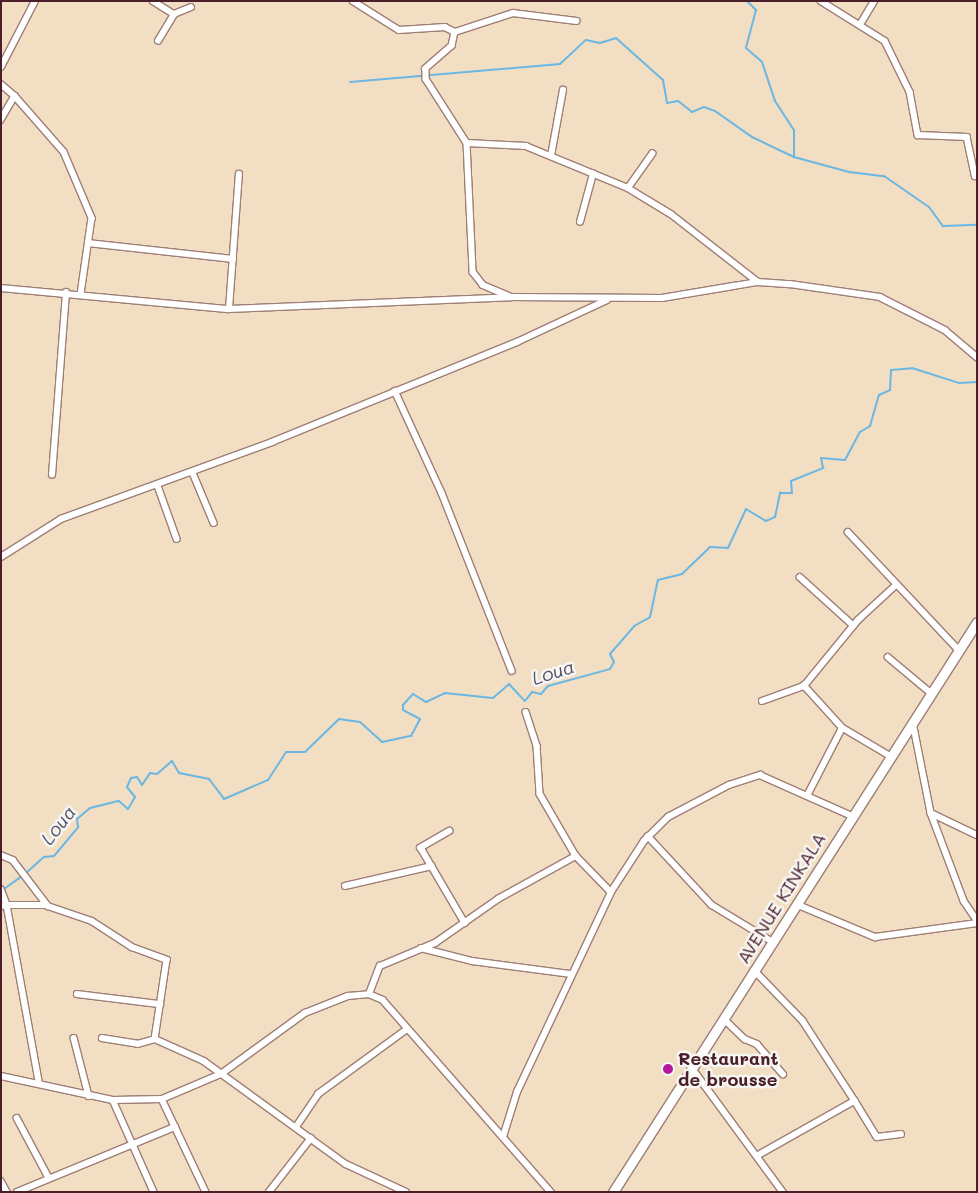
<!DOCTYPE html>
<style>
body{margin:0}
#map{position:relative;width:978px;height:1193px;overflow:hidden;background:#f2dec2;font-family:Mali,sans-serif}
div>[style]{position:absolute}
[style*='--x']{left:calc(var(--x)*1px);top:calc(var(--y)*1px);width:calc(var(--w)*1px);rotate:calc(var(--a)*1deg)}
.stream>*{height:2px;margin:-1px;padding:0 1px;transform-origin:1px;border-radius:1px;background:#6bb7e4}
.roads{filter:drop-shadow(1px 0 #9e7e76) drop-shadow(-1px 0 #9e7e76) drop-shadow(0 1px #9e7e76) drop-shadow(0 -1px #9e7e76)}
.street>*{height:5.5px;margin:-2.75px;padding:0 2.75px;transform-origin:2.75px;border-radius:2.75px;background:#fff}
.primary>*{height:9px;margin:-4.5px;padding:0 4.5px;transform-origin:4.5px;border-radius:4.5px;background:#fff}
.dots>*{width:14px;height:14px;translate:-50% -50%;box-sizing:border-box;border:2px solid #f6f6f2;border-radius:50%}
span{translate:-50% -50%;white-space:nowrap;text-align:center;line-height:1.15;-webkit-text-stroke:5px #f6f6f2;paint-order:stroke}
.street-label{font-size:18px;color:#4a1f2b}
.poi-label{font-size:18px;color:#4a1f2b;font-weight:700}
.left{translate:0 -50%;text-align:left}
.water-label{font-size:19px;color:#56546c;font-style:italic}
.frame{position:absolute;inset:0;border:2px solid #4a1f2b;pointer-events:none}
</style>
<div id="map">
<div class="stream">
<div style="--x:747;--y:1;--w:13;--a:45"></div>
<div style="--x:756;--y:10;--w:39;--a:105"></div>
<div style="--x:746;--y:48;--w:21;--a:41"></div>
<div style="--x:762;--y:62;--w:41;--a:71.6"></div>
<div style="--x:775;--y:101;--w:35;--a:57"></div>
<div style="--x:794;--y:130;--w:27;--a:90"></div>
<div style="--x:794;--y:157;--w:57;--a:15.3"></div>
<div style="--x:849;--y:172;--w:35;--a:7"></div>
<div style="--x:884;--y:176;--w:55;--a:34.6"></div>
<div style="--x:929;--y:207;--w:24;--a:54"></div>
<div style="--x:943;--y:226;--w:34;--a:-2"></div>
<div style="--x:350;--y:82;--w:211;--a:-4.9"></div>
<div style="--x:560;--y:64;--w:35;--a:-43"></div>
<div style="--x:586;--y:40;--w:14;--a:12"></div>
<div style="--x:600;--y:43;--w:17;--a:-17"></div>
<div style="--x:616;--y:38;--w:63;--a:41.8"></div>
<div style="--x:663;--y:80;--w:23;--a:80"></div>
<div style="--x:667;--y:103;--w:11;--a:-10"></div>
<div style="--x:678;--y:101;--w:18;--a:38"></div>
<div style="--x:692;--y:112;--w:13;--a:-23"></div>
<div style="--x:704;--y:107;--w:12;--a:20"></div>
<div style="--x:715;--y:111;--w:45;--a:35.1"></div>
<div style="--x:752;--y:137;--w:47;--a:25.5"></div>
<div style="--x:26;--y:873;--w:24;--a:-42"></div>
<div style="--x:44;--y:857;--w:10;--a:-6"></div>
<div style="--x:54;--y:856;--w:38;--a:-50"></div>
<div style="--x:78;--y:827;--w:8;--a:-97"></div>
<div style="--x:77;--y:819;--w:17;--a:-40"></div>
<div style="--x:90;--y:808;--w:30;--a:-14"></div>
<div style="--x:119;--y:801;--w:12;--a:42"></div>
<div style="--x:128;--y:809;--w:14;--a:-60"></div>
<div style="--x:135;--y:797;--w:13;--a:-129"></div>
<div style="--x:127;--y:787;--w:10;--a:-66"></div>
<div style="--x:131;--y:778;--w:6;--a:-9"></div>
<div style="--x:137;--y:777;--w:9;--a:58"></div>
<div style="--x:142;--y:785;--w:14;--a:-56"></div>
<div style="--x:150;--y:773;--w:7;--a:8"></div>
<div style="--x:157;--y:774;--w:20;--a:-41"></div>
<div style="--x:172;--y:761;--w:14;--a:60"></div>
<div style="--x:179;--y:773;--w:31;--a:11"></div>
<div style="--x:209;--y:779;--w:25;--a:53"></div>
<div style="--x:224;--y:799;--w:48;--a:-23.4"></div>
<div style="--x:268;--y:780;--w:33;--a:-57"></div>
<div style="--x:286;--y:752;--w:19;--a:0"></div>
<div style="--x:305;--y:752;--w:47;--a:-44.1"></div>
<div style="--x:339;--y:719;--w:21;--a:8"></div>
<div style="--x:360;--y:722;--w:30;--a:42"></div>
<div style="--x:382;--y:742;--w:30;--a:-12"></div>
<div style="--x:411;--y:736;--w:19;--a:-62"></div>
<div style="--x:420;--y:719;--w:19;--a:-152"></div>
<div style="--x:403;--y:710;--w:5;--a:-90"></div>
<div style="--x:403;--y:705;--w:15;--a:-48"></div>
<div style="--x:413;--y:694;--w:15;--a:32"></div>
<div style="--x:426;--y:702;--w:21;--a:-25"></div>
<div style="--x:445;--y:693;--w:48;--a:5.9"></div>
<div style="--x:493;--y:698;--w:21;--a:-41"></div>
<div style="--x:509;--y:684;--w:23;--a:47"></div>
<div style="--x:525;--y:701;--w:11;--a:-52"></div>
<div style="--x:532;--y:692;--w:9;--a:13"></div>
<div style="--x:541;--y:694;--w:11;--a:-49"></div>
<div style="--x:548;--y:686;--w:64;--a:-15.3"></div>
<div style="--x:610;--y:669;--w:8;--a:-60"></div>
<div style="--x:614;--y:662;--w:9;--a:-117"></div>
<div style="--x:610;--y:654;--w:37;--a:-49"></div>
<div style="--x:634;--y:626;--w:18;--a:-29"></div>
<div style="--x:650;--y:617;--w:38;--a:-78"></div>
<div style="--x:658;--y:580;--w:25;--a:-14"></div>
<div style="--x:682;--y:574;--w:39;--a:-44"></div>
<div style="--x:710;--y:547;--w:18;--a:3"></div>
<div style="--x:728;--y:548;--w:43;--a:-65.2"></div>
<div style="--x:746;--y:509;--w:23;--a:31"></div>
<div style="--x:766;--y:521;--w:10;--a:-24"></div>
<div style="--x:775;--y:517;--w:25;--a:-78"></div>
<div style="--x:780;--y:493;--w:12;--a:0"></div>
<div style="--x:792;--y:493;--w:12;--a:-95"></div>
<div style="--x:791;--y:481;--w:35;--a:-22"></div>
<div style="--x:823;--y:468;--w:10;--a:-101"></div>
<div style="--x:821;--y:458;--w:24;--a:5"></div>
<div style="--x:845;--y:460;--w:32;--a:-62"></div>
<div style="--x:860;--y:432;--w:12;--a:-31"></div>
<div style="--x:870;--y:426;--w:32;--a:-74"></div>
<div style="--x:879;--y:395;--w:12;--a:-24"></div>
<div style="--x:890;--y:390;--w:20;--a:-87"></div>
<div style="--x:891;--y:370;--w:21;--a:-5"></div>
<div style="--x:912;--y:368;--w:49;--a:17.7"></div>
<div style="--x:959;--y:383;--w:18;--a:-3"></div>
<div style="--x:4;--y:889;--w:22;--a:-36"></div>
</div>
<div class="roads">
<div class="street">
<div style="--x:153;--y:1;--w:25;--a:32"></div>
<div style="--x:353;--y:1;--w:54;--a:32.2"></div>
<div style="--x:399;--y:30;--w:46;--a:-3.7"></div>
<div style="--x:445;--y:27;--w:11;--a:27"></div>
<div style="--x:455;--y:32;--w:14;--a:102"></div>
<div style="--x:452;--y:46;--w:35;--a:139"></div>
<div style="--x:426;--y:69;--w:10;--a:90"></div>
<div style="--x:426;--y:79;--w:76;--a:57.4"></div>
<div style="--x:467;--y:143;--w:129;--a:87.3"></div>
<div style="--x:473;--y:272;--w:16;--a:52"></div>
<div style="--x:483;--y:285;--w:28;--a:23"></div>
<div style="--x:821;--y:1;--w:75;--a:32"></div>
<div style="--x:885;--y:41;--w:57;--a:63.9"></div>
<div style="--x:910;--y:92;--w:44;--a:79.5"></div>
<div style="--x:918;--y:135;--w:49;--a:2.3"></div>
<div style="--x:967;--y:137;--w:40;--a:78"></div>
<div style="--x:861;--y:23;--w:26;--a:-59"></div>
<div style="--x:455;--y:32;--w:61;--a:-18.1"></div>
<div style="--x:513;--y:13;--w:64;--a:7.1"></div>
<div style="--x:158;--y:41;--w:31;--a:-59"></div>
<div style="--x:174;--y:14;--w:18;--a:-22"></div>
<div style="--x:1;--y:67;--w:74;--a:-62.7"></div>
<div style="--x:1;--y:84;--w:18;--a:41"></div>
<div style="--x:15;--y:96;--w:28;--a:120"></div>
<div style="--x:15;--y:96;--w:74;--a:48.8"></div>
<div style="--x:64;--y:152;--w:72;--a:67"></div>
<div style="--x:92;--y:218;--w:77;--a:98.2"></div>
<div style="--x:467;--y:143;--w:59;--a:2.9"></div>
<div style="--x:526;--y:146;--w:110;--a:22.4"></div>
<div style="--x:628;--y:188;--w:50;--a:31.2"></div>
<div style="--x:671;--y:214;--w:110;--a:38"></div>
<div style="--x:551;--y:156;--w:67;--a:-79.7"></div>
<div style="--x:628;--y:188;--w:42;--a:-54.8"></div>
<div style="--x:580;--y:222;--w:50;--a:-74.8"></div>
<div style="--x:88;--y:243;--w:146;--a:6.3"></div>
<div style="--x:1;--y:288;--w:229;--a:5.3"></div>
<div style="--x:229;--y:309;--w:282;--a:-2.4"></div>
<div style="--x:511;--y:297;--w:151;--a:0.4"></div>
<div style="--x:662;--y:298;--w:97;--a:-9.5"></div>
<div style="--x:758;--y:282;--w:32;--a:4"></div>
<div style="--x:790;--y:284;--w:91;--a:8.2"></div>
<div style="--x:880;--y:297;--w:73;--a:26.9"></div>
<div style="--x:945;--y:330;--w:42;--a:40.2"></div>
<div style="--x:229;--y:309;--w:135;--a:-85.8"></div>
<div style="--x:395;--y:391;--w:112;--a:65.3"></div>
<div style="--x:442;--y:493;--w:191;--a:68.5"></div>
<div style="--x:193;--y:473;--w:54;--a:67.2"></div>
<div style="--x:52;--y:475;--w:183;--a:-85.6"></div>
<div style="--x:158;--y:486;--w:56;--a:70.3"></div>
<div style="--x:848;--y:532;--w:162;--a:46.8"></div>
<div style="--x:1;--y:557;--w:71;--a:-32.3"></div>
<div style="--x:61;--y:519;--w:225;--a:-20"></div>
<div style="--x:272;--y:442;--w:265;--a:-22.2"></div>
<div style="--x:517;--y:342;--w:99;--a:-25"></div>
<div style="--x:800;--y:577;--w:72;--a:42.2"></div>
<div style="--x:888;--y:657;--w:56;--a:39.9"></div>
<div style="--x:762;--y:701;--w:45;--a:-19.7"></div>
<div style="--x:526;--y:712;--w:36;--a:72"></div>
<div style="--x:537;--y:746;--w:48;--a:86.4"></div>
<div style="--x:540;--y:794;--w:72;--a:59.9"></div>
<div style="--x:913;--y:722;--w:93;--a:78.8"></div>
<div style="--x:931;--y:813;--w:94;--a:69.4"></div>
<div style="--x:964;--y:901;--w:23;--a:56"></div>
<div style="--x:891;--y:757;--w:57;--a:-149.4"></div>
<div style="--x:842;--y:728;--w:57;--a:-132.1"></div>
<div style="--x:804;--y:686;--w:85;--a:-50.7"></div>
<div style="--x:858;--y:620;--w:52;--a:-42.6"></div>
<div style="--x:808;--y:794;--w:74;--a:-62.7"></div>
<div style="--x:931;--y:813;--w:51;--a:25.6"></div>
<div style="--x:450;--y:831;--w:34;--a:150"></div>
<div style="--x:421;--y:848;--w:87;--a:59.6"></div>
<div style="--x:648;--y:836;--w:94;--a:47.2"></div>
<div style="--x:712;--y:905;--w:71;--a:31.2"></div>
<div style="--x:1;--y:855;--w:13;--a:23"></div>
<div style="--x:13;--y:860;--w:58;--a:52.7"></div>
<div style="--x:48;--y:906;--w:46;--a:18.8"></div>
<div style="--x:92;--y:921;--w:48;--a:33"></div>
<div style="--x:132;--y:947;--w:37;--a:20"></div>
<div style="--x:167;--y:960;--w:80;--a:98.6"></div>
<div style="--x:345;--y:886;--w:89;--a:-12.9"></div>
<div style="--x:1;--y:889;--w:17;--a:69"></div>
<div style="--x:7;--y:905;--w:39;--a:0"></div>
<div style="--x:796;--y:904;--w:86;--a:22.7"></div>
<div style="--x:875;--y:937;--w:103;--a:-7.8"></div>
<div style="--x:1;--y:906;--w:6;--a:-9"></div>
<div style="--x:7;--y:905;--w:179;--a:79.7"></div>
<div style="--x:421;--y:948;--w:53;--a:14.3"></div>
<div style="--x:472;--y:961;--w:100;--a:7.5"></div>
<div style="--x:754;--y:970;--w:71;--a:46.1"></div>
<div style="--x:803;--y:1021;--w:95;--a:57"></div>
<div style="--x:855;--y:1101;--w:110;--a:150.6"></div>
<div style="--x:77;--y:994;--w:84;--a:6.9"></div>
<div style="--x:369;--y:994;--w:15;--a:23"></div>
<div style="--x:383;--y:1000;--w:255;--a:48.8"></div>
<div style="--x:724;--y:1019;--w:29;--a:44"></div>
<div style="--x:745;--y:1039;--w:13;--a:23"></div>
<div style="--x:757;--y:1044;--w:40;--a:49"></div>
<div style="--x:74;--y:1038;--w:60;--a:75.5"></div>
<div style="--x:102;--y:1038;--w:36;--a:9"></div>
<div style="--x:138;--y:1044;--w:18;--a:-16"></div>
<div style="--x:155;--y:1039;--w:54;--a:24.2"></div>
<div style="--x:204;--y:1061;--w:175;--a:36"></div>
<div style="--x:346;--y:1164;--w:66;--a:25"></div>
<div style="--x:692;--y:1068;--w:154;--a:53.7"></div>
<div style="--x:1;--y:1076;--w:115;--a:12.1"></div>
<div style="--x:113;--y:1100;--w:49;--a:-1.2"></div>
<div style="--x:162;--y:1099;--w:64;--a:-23"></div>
<div style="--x:221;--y:1074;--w:104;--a:-36"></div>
<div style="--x:305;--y:1013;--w:46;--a:-21.6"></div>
<div style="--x:348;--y:996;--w:21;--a:-5"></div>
<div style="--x:369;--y:994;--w:30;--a:-69"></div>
<div style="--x:380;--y:966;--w:60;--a:-22.7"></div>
<div style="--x:435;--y:943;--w:77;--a:-34.9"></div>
<div style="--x:498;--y:899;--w:89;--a:-28.9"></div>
<div style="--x:576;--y:856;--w:50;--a:45.8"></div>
<div style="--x:162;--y:1099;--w:103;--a:64.7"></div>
<div style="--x:113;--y:1100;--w:101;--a:66"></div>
<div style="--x:855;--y:1101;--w:42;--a:58.6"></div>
<div style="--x:877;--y:1137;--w:24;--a:-7"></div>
<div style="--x:17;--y:1118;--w:66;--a:61.9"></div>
<div style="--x:296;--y:1127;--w:40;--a:-56"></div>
<div style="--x:318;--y:1094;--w:110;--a:-36.1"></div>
<div style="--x:503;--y:1137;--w:47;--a:-72.7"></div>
<div style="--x:517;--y:1092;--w:221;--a:-64.8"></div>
<div style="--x:611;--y:892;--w:61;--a:-57.1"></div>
<div style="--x:644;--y:841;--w:34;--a:-45"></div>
<div style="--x:668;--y:817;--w:69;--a:-27.7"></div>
<div style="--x:729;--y:785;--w:33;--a:-18"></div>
<div style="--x:760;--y:775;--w:101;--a:24"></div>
<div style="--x:1;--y:1181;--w:13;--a:61"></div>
<div style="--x:17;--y:1192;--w:171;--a:-22.4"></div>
<div style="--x:269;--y:1192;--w:68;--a:-52.1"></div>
</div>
<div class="primary">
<div style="--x:613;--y:1192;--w:676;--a:-57.44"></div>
</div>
</div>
<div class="dots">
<div style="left:668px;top:1069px;background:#b5179e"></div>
</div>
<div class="street-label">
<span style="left:781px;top:898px;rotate:-58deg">AVENUE KINKALA</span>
</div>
<div class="poi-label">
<span class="left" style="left:678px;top:1069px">Restaurant<br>de brousse</span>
</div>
<div class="water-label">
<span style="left:553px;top:672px;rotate:-18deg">Loua</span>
<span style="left:58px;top:825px;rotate:-52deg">Loua</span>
</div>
<div class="frame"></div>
</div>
